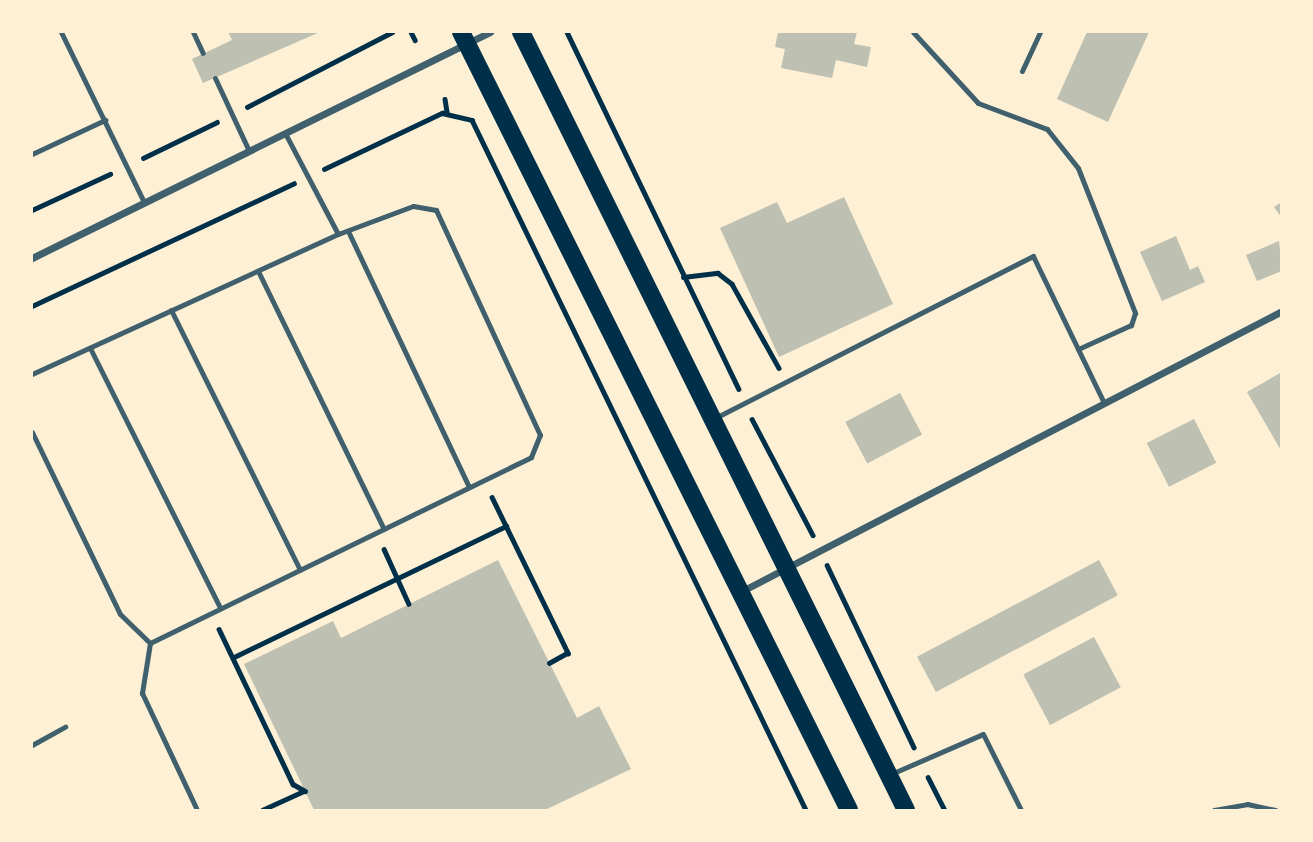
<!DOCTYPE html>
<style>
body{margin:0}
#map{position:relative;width:1313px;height:842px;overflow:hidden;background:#fdf0d5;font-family:"Titillium Web",sans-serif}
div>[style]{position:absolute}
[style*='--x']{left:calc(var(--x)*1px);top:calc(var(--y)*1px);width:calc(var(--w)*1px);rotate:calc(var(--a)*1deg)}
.building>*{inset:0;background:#bec0b2;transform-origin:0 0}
.path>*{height:4.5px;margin:-2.25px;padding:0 2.25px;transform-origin:2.25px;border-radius:2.25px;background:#003049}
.service>*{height:5px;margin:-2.5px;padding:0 2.5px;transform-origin:2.5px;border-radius:2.5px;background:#3f606c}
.minor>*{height:7px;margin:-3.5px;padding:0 3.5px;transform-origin:3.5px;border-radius:3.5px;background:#3f606c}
.primary>*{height:18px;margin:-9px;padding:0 9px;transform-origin:9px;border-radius:9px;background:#003049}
span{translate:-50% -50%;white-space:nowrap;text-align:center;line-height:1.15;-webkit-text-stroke:6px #fdf0d5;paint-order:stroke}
.frame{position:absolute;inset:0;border:33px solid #fdf0d5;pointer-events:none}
</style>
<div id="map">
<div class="building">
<div style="clip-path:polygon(228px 32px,320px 32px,203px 83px,192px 59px,232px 40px)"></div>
<div style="clip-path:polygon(778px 32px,857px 32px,854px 44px,871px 47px,867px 67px,836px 60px,832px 78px,781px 68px,785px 49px,775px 47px)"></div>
<div style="clip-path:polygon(1087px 32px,1149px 32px,1108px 122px,1057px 99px)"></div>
<div style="clip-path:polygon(844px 197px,893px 304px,779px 357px,720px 228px,777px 202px,787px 223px)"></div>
<div style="clip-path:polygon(1282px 202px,1282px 218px,1274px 207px)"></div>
<div style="clip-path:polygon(1176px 236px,1190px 270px,1198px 266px,1205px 282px,1162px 301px,1140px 252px)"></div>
<div style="clip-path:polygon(1279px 241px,1282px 271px,1257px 281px,1246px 255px)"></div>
<div style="clip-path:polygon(1282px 372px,1282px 452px,1247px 392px)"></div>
<div style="left:900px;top:393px;width:47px;height:62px;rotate:62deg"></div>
<div style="left:1194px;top:419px;width:49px;height:53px;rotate:63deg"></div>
<div style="clip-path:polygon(498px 560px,577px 718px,599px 706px,631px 769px,545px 810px,314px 810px,244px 664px,333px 621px,341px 638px)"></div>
<div style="left:1099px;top:560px;width:40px;height:206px;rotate:62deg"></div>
<div style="left:1094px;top:637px;width:57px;height:80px;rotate:62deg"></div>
</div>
<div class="path">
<div style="--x:411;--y:32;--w:9;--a:63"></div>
<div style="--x:567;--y:32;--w:396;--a:64.3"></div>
<div style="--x:445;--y:99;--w:13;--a:81"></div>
<div style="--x:247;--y:107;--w:163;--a:-27.3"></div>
<div style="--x:143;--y:158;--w:82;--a:-25.9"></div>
<div style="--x:324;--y:169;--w:131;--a:-25.4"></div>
<div style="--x:442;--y:113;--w:31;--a:13"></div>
<div style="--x:472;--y:120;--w:767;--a:64.17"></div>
<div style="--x:32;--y:210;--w:86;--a:-24.8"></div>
<div style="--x:683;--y:277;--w:35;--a:-7"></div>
<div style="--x:718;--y:273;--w:18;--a:38"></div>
<div style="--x:732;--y:284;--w:96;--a:60.8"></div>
<div style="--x:32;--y:306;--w:289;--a:-25.1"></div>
<div style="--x:752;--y:419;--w:131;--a:62.3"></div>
<div style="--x:492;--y:497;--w:174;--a:64"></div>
<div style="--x:568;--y:653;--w:21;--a:151"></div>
<div style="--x:384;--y:549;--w:60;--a:65.6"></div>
<div style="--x:827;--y:565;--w:202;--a:64.5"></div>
<div style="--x:219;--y:629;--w:172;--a:64.5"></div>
<div style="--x:293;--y:784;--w:14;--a:30"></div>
<div style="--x:234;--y:657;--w:302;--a:-25.7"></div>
<div style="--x:928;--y:777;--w:37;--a:63"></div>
<div style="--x:262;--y:810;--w:46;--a:-24.3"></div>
</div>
<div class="service">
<div style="--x:61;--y:32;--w:189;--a:64"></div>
<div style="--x:193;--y:32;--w:23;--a:65"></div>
<div style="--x:913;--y:32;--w:96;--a:47.5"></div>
<div style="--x:978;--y:103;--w:74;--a:20.6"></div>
<div style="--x:1047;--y:129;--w:50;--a:51.5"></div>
<div style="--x:1078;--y:168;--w:156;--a:68.5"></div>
<div style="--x:1135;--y:313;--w:13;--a:108"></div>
<div style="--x:1131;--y:325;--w:58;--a:155.6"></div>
<div style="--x:1022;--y:71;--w:43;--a:-65.2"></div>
<div style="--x:215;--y:78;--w:81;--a:65"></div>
<div style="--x:32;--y:154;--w:81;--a:-25"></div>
<div style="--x:348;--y:231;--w:283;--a:64.7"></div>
<div style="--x:258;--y:271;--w:287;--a:64"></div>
<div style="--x:171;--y:310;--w:290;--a:63.6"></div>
<div style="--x:90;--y:348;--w:291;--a:63.4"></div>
<div style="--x:32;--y:374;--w:337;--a:-24.6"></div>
<div style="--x:338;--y:234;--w:114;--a:-117.7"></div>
<div style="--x:715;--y:418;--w:357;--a:-27"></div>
<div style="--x:1033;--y:256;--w:163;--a:64.2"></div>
<div style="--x:32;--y:432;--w:202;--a:64.2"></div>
<div style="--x:120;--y:614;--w:42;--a:44"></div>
<div style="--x:150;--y:643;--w:424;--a:-26"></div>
<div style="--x:531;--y:457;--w:24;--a:-68"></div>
<div style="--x:540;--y:435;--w:248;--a:-114.8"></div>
<div style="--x:436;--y:210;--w:23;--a:-170"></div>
<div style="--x:413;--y:206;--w:80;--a:159.5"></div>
<div style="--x:150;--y:643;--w:51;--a:99.1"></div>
<div style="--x:142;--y:693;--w:129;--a:64.8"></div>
<div style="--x:32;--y:745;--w:38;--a:-29"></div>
<div style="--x:891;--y:774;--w:100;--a:-23.5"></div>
<div style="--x:983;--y:734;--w:85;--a:63.4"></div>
<div style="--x:1214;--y:810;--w:34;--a:-10"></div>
<div style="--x:1247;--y:804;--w:29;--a:12"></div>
</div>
<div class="minor">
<div style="--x:32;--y:258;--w:511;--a:-26.26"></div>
<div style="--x:742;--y:591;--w:608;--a:-27.41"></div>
</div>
<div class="primary">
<div style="--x:461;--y:32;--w:869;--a:63.49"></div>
<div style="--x:521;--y:32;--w:868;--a:63.67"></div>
</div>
<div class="frame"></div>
</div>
